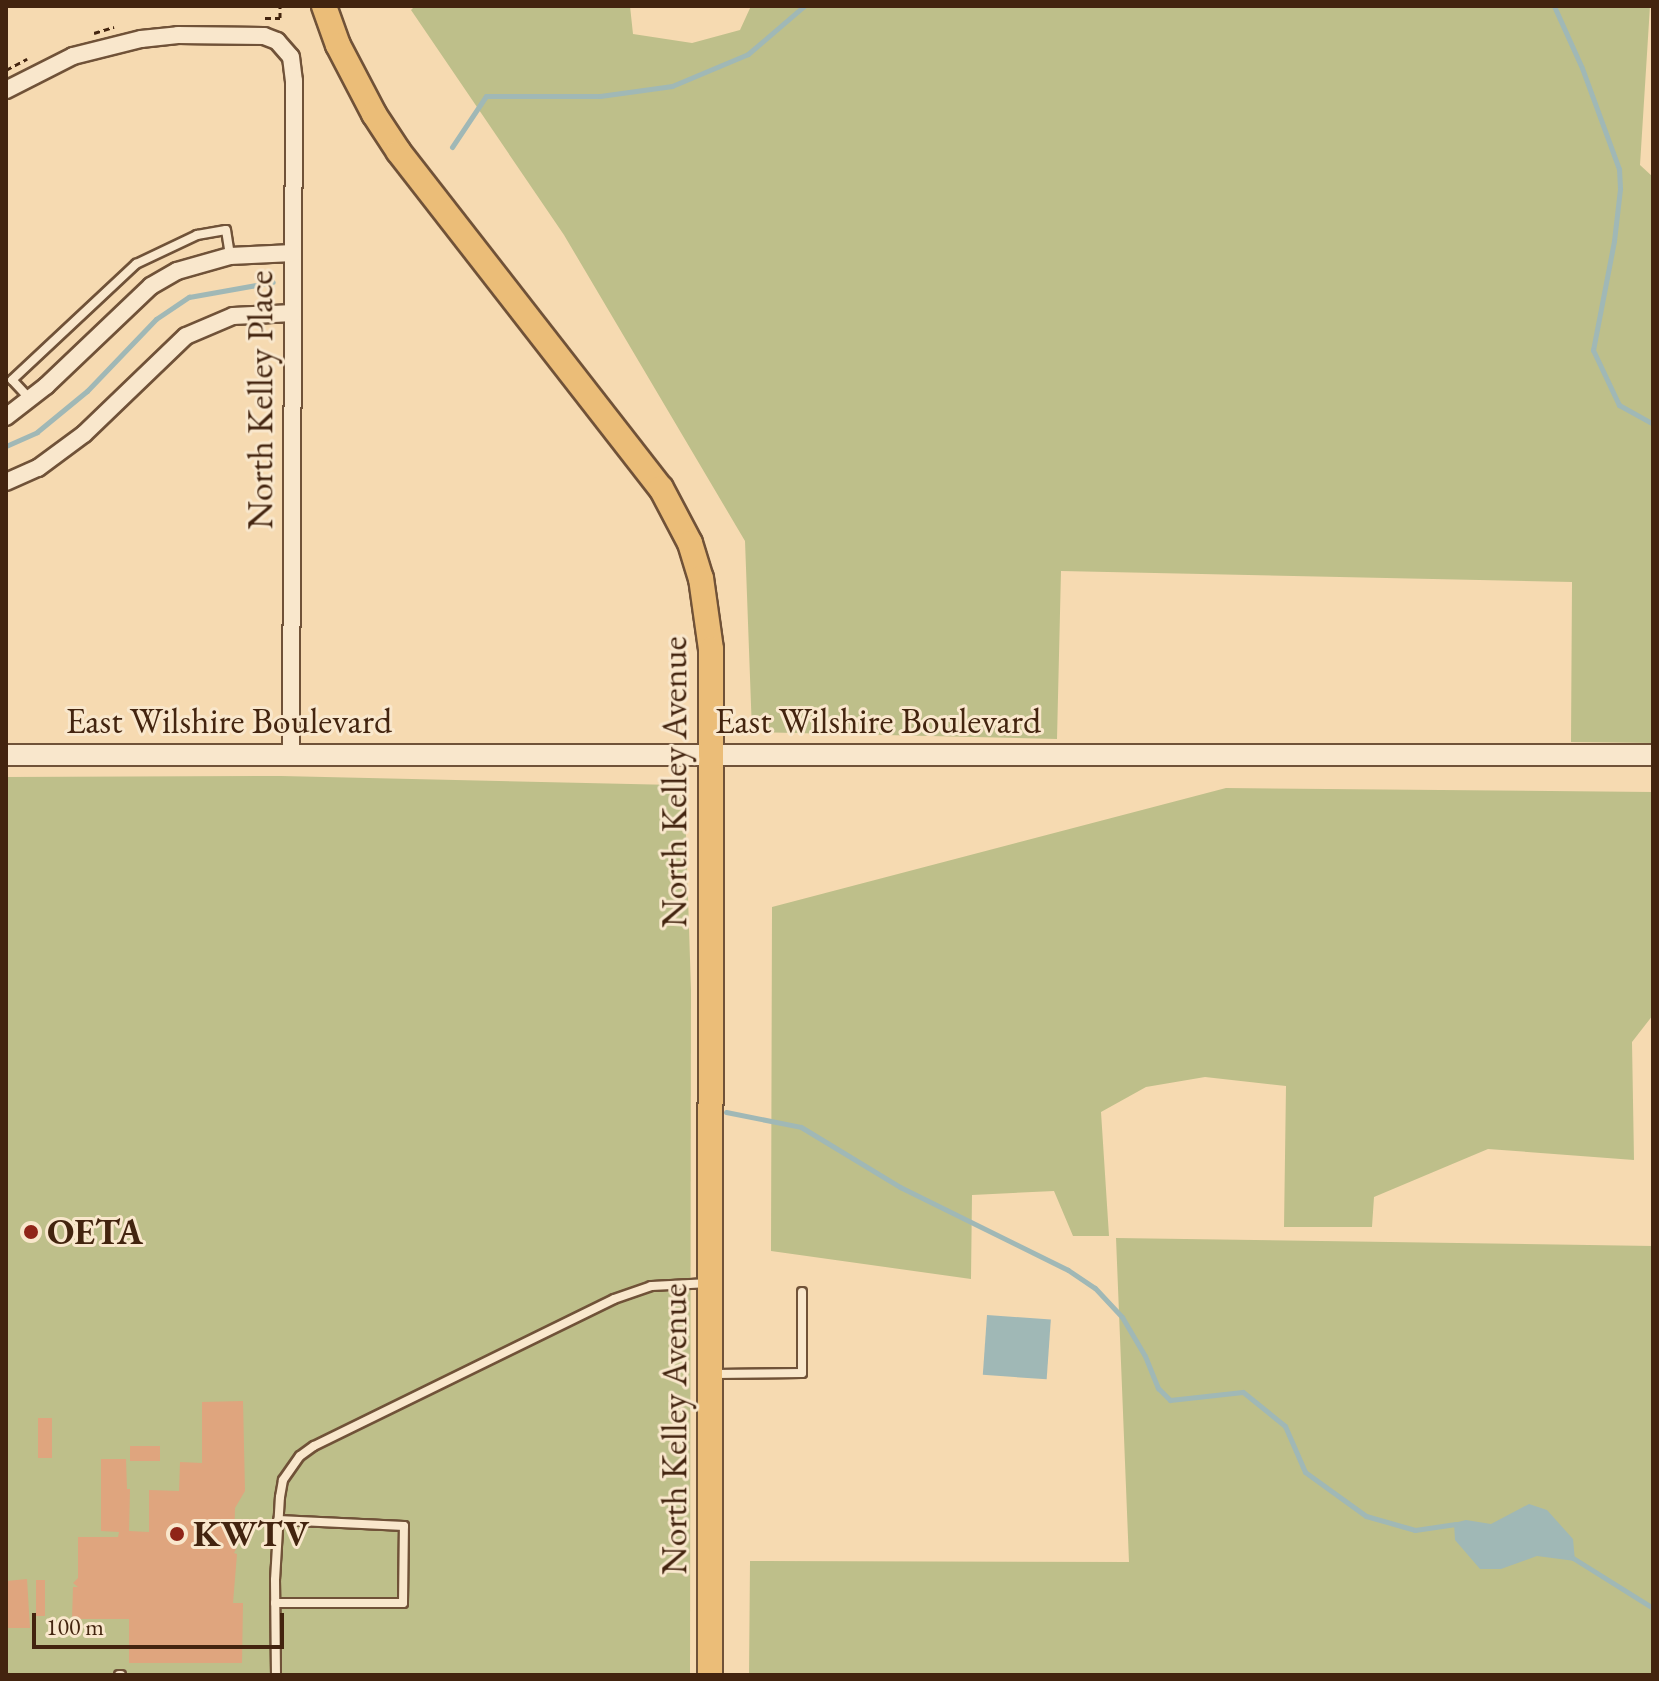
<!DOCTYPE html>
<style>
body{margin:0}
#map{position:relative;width:1659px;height:1681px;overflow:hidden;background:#f6dab1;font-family:"EB Garamond",serif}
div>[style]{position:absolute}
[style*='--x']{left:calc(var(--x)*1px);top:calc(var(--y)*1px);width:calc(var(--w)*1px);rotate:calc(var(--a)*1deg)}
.green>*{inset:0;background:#bebf8a}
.water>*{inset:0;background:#a0b8b6;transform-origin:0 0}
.stream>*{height:5px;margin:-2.5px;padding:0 2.5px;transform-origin:2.5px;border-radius:2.5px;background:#a0b8b6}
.building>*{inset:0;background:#dfa57e;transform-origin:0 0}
.path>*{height:3px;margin-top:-1.5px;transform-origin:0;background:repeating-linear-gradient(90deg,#43240f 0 6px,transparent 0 10px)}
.roads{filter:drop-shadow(2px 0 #705238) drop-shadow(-2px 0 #705238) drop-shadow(0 2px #705238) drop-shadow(0 -2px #705238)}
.service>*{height:8px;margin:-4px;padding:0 4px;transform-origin:4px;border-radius:4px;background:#f9e7cc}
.minor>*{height:16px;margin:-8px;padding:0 8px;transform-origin:8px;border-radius:8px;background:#f9e7cc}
.tertiary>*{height:20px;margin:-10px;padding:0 10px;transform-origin:10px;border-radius:10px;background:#f9e7cc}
.primary>*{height:24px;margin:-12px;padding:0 12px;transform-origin:12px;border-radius:12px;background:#ebbd78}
.dots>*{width:22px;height:22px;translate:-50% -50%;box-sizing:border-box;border:4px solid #f9e7cc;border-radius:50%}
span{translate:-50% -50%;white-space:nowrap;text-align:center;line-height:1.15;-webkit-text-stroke:6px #f9e7cc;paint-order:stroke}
.street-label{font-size:36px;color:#43240f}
.poi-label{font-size:36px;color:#43240f;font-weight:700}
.left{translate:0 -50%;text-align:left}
.frame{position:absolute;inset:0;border:8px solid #43240f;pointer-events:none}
.scale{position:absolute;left:32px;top:1613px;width:252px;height:36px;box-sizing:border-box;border:4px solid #43240f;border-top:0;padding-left:10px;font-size:24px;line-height:28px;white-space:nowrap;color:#43240f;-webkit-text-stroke:6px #f9e7cc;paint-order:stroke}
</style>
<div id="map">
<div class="green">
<div style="clip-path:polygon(415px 6px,630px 6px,633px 34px,692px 43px,740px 30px,751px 6px,1650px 6px,1640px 165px,1653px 177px,1653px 743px,1571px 742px,1572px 582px,1061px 571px,1057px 739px,752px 732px,745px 541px,564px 235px,411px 10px)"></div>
<div style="clip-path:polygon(281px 776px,675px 785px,685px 804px,691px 990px,690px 1675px,6px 1675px,6px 777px)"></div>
<div style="clip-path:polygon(1226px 788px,1653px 792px,1653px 1015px,1632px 1042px,1634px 1160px,1488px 1149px,1374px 1197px,1372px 1227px,1284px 1227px,1286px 1086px,1205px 1077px,1146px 1087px,1101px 1112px,1109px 1236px,1073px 1236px,1054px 1191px,972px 1195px,971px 1279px,771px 1251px,772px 907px)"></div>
<div style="clip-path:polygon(1116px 1238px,1653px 1246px,1653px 1675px,749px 1675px,750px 1561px,1129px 1562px)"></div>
</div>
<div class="water">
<div style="left:987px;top:1315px;width:64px;height:60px;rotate:4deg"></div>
<div style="clip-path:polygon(1529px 1504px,1547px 1510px,1573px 1539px,1575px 1561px,1537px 1556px,1501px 1569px,1480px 1569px,1455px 1540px,1454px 1523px,1466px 1520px,1491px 1524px)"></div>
</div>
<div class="stream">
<div style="--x:1554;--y:6;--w:68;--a:65.7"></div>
<div style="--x:1582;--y:68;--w:108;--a:69.9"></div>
<div style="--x:1619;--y:169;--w:20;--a:87"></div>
<div style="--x:1620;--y:189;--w:52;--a:96.6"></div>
<div style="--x:1614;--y:241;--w:111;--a:100.9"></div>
<div style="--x:1593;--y:350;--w:61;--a:64.7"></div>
<div style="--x:1619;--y:405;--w:39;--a:29"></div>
<div style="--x:452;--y:147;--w:61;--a:-56.3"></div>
<div style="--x:486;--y:96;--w:114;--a:0"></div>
<div style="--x:600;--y:96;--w:73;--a:-7.9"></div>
<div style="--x:672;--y:86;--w:82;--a:-22.8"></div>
<div style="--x:748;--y:54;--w:74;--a:-40.6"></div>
<div style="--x:6;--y:446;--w:34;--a:-24"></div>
<div style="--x:37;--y:432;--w:65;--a:-39.4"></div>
<div style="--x:87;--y:391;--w:100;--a:-46.2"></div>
<div style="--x:156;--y:319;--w:40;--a:-34"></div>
<div style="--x:189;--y:297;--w:85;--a:-10.1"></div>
<div style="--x:726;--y:1112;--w:76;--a:11.3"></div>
<div style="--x:801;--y:1127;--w:116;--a:31.2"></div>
<div style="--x:900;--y:1187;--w:187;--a:26.3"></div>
<div style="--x:1068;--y:1270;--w:32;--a:34"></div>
<div style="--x:1095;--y:1288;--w:40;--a:47"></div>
<div style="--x:1122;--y:1317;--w:45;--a:59.5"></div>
<div style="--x:1145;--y:1356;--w:35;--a:68"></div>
<div style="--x:1158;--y:1388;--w:17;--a:45"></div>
<div style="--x:1170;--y:1400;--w:73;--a:-6.3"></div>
<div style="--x:1243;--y:1392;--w:54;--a:39"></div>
<div style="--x:1285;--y:1426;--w:50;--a:66.5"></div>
<div style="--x:1305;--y:1472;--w:75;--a:35.8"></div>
<div style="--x:1366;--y:1516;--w:51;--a:15.9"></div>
<div style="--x:1415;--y:1530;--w:41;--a:-8.3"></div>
<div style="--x:1573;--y:1558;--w:94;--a:32"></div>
</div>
<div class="building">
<div style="clip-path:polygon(243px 1401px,245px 1491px,235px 1508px,234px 1546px,237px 1547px,234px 1553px,237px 1554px,233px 1603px,243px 1603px,242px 1663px,129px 1663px,129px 1619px,72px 1619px,73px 1587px,78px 1587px,73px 1583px,78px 1578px,78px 1537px,118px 1537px,119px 1532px,101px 1531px,101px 1459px,126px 1459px,127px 1489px,130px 1489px,129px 1531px,149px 1532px,149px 1490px,179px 1491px,180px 1462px,202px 1463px,202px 1402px)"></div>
<div style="left:38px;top:1418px;width:14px;height:40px"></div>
<div style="left:130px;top:1446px;width:30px;height:15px"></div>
<div style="clip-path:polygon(27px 1579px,30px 1628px,6px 1628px,6px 1581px)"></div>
<div style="left:36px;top:1580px;width:9px;height:36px"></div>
</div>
<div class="path">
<div style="--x:265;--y:18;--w:15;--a:0"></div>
<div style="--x:280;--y:18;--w:12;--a:-90"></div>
<div style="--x:94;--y:33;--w:21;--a:-17"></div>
<div style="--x:6;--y:70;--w:24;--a:-28"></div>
</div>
<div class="roads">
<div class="service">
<div style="--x:30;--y:399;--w:26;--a:-133"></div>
<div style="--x:12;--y:380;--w:170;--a:-43.1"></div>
<div style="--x:136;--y:264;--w:68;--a:-25.4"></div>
<div style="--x:197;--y:235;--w:29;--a:-10"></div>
<div style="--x:226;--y:230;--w:26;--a:81"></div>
<div style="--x:715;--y:1374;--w:87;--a:-0.7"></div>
<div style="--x:802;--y:1373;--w:81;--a:-90"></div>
<div style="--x:275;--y:1603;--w:128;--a:0"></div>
<div style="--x:403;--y:1603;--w:77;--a:-89.3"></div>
<div style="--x:404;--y:1526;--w:126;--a:-177.3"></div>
<div style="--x:119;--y:1675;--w:2;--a:0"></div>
<div style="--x:276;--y:1675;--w:95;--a:-90.6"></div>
<div style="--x:275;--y:1580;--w:83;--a:-86.6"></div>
<div style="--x:280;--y:1497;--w:17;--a:-80"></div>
<div style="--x:283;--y:1480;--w:29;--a:-55"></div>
<div style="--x:300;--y:1456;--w:17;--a:-36"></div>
<div style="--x:314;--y:1446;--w:334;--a:-26.1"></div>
<div style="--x:614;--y:1299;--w:39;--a:-19"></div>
<div style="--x:651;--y:1286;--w:59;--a:-2.9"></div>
</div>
<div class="minor">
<div style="--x:6;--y:90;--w:75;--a:-26.9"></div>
<div style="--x:73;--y:56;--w:70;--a:-14"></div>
<div style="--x:141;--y:39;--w:37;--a:-6"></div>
<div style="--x:178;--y:35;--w:86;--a:0.7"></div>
<div style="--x:264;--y:36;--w:14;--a:21"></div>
<div style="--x:277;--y:41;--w:21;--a:49"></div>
<div style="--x:291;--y:57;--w:24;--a:83"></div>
<div style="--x:294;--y:81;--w:674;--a:90.26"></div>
<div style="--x:6;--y:417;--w:51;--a:-37.8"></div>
<div style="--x:46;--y:386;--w:145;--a:-43.6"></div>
<div style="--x:151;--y:286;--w:30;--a:-30"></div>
<div style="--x:177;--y:271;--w:55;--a:-15.8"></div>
<div style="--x:230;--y:256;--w:63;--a:-2.7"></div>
<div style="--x:6;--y:482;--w:35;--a:-24"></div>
<div style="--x:38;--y:468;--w:57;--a:-36.5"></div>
<div style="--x:84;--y:434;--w:141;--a:-43.9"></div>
<div style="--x:186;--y:336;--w:51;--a:-23.1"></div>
<div style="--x:233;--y:316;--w:60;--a:-2.9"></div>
</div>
<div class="tertiary">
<div style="--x:6;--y:755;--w:1647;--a:0"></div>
</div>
<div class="primary">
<div style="--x:324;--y:6;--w:41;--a:70.3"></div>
<div style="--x:338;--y:45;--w:78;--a:62.4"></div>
<div style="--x:374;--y:114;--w:45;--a:56.7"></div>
<div style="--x:399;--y:152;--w:426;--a:52.1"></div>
<div style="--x:661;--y:488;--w:62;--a:62.2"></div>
<div style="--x:690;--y:543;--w:37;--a:73"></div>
<div style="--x:701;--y:578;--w:72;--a:82"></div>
<div style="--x:711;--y:649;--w:1026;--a:90.06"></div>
</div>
</div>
<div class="dots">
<div style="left:31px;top:1232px;background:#8f2418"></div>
<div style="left:177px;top:1534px;background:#8f2418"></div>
</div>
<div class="street-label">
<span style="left:260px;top:400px;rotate:-90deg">North Kelley Place</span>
<span style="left:229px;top:721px">East Wilshire Boulevard</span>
<span style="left:878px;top:721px">East Wilshire Boulevard</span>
<span style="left:674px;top:782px;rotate:-90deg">North Kelley Avenue</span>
<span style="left:674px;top:1429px;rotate:-90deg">North Kelley Avenue</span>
</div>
<div class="poi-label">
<span class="left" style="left:47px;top:1232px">OETA</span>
<span class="left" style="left:193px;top:1534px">KWTV</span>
</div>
<div class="frame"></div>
<div class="scale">100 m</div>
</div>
